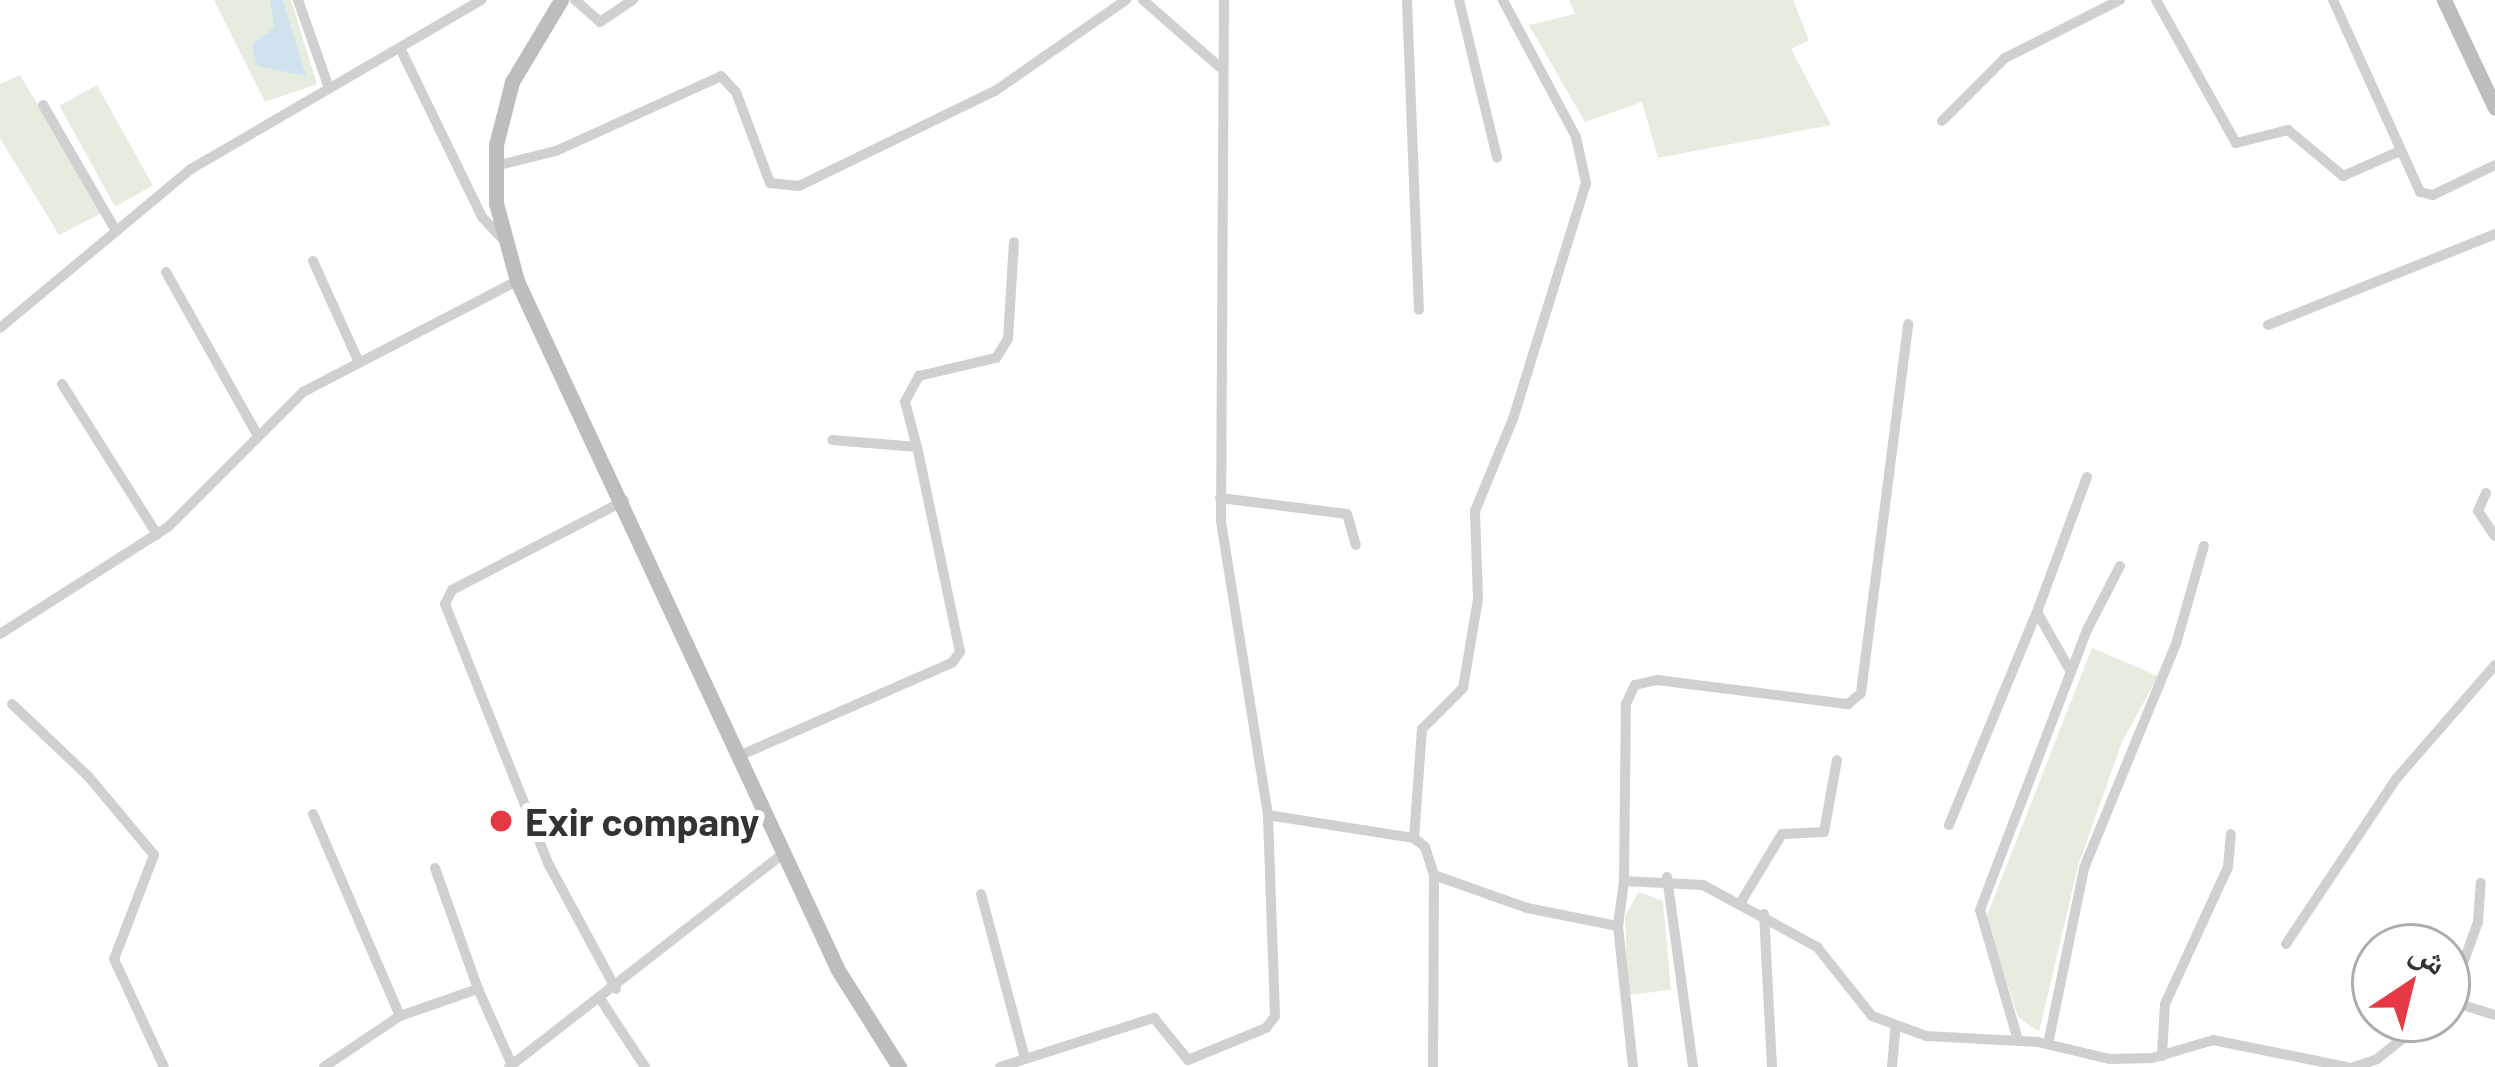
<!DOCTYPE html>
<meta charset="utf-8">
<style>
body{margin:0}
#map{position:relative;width:2495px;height:1067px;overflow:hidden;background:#fff;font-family:Barlow,"Noto Naskh Arabic",sans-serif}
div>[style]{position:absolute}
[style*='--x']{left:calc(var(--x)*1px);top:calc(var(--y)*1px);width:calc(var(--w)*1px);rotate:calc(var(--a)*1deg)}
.green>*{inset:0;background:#e6ecdf;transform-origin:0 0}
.water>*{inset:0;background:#cfe2ee}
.street>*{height:10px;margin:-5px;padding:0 5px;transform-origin:5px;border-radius:5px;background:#d0d0d0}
.secondary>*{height:15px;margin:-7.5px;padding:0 7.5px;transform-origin:7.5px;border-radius:7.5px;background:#bdbdbd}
.dots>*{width:33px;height:33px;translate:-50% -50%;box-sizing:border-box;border:6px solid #fff;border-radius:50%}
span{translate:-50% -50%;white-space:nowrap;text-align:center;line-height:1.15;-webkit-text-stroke:12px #fff;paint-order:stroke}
.poi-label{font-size:39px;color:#333;font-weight:700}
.left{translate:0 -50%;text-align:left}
.north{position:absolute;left:2351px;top:923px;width:120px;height:120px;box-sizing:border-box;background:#fff;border:3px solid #adadad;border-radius:50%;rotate:35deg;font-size:33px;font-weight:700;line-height:48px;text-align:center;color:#333}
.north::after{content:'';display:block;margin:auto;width:42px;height:54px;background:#e63946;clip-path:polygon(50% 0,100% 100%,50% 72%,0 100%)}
</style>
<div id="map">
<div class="green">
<div style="clip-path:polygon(214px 0,291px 0,317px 84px,265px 102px)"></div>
<div style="clip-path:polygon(1569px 0,1793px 0,1809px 40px,1791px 49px,1831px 125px,1658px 158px,1642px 102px,1585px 122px,1529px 25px,1575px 14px)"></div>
<div style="clip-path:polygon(20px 75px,102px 213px,59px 235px,0 138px,0 84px)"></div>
<div style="left:97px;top:85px;width:115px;height:43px;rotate:61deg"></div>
<div style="clip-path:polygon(2092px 648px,2158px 676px,2122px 742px,2078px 866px,2039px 1032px,2018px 1017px,1986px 918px)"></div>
<div style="clip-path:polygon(1638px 892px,1663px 901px,1671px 990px,1628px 995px,1625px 917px)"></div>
</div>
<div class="water">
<div style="clip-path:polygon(270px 0,283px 0,306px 76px,257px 66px,252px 45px,274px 28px)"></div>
</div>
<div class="street">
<div style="--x:298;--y:0;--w:93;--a:70.6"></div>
<div style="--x:575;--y:0;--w:33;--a:41"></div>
<div style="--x:600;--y:22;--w:40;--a:-34"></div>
<div style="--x:1143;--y:0;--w:106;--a:41.2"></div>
<div style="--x:1407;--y:0;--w:310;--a:87.8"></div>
<div style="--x:1459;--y:0;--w:162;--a:76.4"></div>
<div style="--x:2156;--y:0;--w:164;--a:60.8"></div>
<div style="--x:2236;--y:143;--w:54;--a:-14"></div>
<div style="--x:2288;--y:130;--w:72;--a:39.9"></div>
<div style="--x:2343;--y:176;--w:62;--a:-23.7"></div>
<div style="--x:2333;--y:0;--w:211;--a:65.6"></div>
<div style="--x:2420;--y:192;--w:13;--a:13"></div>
<div style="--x:2433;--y:195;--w:69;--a:-25.8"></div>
<div style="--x:401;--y:50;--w:186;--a:64.1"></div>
<div style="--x:482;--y:217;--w:33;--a:47"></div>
<div style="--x:43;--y:105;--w:146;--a:59.9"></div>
<div style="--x:1942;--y:121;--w:89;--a:-45"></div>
<div style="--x:2005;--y:58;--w:129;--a:-26.8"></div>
<div style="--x:495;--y:166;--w:63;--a:-13.8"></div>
<div style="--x:556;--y:151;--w:181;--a:-24.4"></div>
<div style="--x:721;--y:76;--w:22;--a:47"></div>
<div style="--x:736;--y:92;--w:97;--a:69.5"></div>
<div style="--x:770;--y:183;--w:29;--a:6"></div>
<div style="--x:799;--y:186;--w:218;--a:-25.9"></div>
<div style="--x:995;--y:91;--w:160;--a:-34.8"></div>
<div style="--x:313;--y:261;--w:109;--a:65.6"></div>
<div style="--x:166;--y:272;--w:186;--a:60.7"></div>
<div style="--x:2268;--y:325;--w:245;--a:-21.8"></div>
<div style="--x:0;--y:328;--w:249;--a:-39.8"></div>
<div style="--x:191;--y:169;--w:336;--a:-30.2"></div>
<div style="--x:62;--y:384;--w:178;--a:57.7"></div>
<div style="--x:917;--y:447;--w:47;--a:-104.9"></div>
<div style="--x:905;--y:402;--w:30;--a:-62"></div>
<div style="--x:919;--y:376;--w:79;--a:-13.2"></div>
<div style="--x:996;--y:358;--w:22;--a:-58"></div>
<div style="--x:1008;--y:339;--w:97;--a:-86.5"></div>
<div style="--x:2486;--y:493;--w:20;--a:114"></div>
<div style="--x:2478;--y:511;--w:30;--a:56"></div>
<div style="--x:1220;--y:498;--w:128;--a:7.2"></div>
<div style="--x:1347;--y:514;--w:32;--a:74"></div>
<div style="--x:2037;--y:612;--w:144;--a:-69.7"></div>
<div style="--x:0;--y:634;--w:199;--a:-32.5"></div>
<div style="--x:168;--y:527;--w:191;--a:-45"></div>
<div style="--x:303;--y:392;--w:241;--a:-27.4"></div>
<div style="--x:12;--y:704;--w:105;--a:43.5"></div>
<div style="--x:88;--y:776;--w:103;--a:50.1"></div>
<div style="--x:154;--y:855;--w:111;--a:111"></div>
<div style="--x:114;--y:959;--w:119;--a:65.2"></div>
<div style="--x:741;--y:755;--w:230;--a:-23.6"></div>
<div style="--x:952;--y:663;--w:14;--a:-54"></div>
<div style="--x:960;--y:652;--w:209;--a:-101.8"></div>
<div style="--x:917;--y:447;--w:85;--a:-175.3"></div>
<div style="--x:313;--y:814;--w:220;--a:66.7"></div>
<div style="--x:1268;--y:815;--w:148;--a:9"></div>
<div style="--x:1414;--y:838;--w:14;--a:39"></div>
<div style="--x:1425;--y:847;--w:29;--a:72"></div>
<div style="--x:1434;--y:875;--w:192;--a:90.3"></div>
<div style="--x:1949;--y:825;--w:230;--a:-67.6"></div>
<div style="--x:2037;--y:612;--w:69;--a:60.5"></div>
<div style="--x:1414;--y:838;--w:109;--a:-85.8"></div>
<div style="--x:1422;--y:729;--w:58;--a:-45"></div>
<div style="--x:1463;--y:688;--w:90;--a:-80.4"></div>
<div style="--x:1478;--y:599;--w:88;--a:-92"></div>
<div style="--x:1475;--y:511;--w:100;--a:-67.6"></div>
<div style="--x:1513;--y:419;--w:247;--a:-72.8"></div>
<div style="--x:1586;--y:183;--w:47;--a:-102.3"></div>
<div style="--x:1576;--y:137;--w:155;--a:-118.1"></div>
<div style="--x:435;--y:868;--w:128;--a:70.4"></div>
<div style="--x:1434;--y:875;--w:99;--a:19.5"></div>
<div style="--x:1527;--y:908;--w:93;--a:11.2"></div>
<div style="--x:1618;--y:926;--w:45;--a:-82.4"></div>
<div style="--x:1624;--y:881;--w:79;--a:2.9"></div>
<div style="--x:1703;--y:885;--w:130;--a:28.5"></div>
<div style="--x:1817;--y:947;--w:88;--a:51.4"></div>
<div style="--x:1872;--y:1016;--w:58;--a:20.3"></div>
<div style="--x:1926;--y:1036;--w:112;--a:3.1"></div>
<div style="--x:2038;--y:1042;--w:74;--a:13.3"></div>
<div style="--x:2110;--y:1059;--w:42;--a:-1.4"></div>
<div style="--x:2152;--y:1058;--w:64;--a:-16.4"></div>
<div style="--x:2213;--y:1040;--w:137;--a:11.4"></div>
<div style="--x:1667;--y:877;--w:192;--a:82.2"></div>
<div style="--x:1624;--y:881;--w:177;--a:-89.4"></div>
<div style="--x:1626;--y:704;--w:21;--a:-65"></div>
<div style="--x:1635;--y:685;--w:23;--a:-13"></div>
<div style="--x:1657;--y:680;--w:193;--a:7.2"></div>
<div style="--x:1848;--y:704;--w:17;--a:-40"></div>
<div style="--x:1861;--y:693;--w:372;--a:-82.7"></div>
<div style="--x:981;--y:894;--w:170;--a:75"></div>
<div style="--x:1741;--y:902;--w:79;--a:-58.9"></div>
<div style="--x:1782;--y:834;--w:42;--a:-2.7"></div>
<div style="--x:1824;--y:832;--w:73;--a:-79.8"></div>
<div style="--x:1764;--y:914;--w:153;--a:87"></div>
<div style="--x:1618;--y:926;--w:142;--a:83.9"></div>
<div style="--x:2286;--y:944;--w:198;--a:-56.3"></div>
<div style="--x:2396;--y:779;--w:151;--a:-49"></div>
<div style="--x:616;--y:989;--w:143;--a:-118.4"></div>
<div style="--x:548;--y:863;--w:279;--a:-111.7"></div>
<div style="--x:445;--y:604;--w:16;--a:-63"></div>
<div style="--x:452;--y:590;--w:194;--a:-27.4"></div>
<div style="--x:601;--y:1000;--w:80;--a:56.7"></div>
<div style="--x:2453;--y:1002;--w:44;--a:17.2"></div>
<div style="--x:2447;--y:1008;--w:91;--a:-70.2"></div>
<div style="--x:2478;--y:922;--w:39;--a:-86"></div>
<div style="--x:2018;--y:1040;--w:135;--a:-106.3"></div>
<div style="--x:1980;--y:910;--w:300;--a:-69.1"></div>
<div style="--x:2087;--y:630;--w:72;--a:-62.7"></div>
<div style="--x:2048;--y:1044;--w:180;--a:-78.4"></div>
<div style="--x:2084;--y:868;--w:242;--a:-67.7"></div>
<div style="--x:2176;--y:644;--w:102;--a:-74.1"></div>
<div style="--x:2162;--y:1056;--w:52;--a:-86.7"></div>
<div style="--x:2165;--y:1004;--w:151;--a:-65.3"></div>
<div style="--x:2228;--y:867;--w:33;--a:-85"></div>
<div style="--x:324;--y:1067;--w:92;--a:-33.9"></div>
<div style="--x:400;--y:1016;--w:83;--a:-19.1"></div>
<div style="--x:478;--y:989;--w:83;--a:65.9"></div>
<div style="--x:509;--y:1067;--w:350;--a:-37.9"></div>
<div style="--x:1000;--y:1067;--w:162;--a:-17.7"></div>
<div style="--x:1154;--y:1018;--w:54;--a:51"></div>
<div style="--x:1188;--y:1060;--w:84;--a:-22.3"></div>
<div style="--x:1266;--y:1028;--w:15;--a:-53"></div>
<div style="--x:1275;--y:1016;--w:201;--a:-92"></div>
<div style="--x:1268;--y:815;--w:298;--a:-99.1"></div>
<div style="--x:1221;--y:521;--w:521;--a:-89.67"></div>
<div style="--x:1892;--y:1067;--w:38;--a:-85"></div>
<div style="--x:2354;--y:1067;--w:24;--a:-19"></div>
<div style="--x:2377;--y:1059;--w:64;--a:-38.7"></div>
</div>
<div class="secondary">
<div style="--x:561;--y:0;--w:96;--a:120.9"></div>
<div style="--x:512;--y:82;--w:65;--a:104.3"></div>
<div style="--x:496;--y:145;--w:58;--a:90"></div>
<div style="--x:496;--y:203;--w:81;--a:74.9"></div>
<div style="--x:517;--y:281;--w:760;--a:65.02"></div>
<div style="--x:838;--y:970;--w:115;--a:57.8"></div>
<div style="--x:2444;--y:0;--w:119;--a:64.7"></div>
</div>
<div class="dots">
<div style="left:501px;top:821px;background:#e63946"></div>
</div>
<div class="poi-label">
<span class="left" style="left:525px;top:821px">Exir company</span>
</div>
<div class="north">ش</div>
</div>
